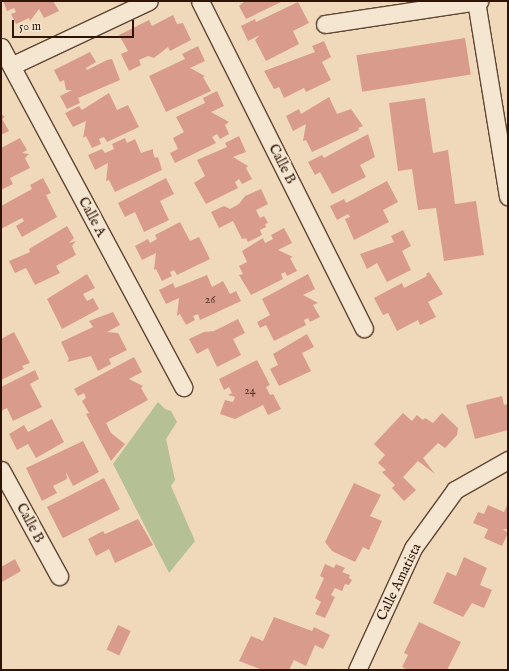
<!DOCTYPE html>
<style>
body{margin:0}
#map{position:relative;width:509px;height:671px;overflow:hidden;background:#f0d9ba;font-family:"IM FELL English",serif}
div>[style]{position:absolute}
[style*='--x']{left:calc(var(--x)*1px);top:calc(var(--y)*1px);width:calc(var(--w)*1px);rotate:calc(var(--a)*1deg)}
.green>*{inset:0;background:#b5c094}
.building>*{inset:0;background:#d99c8c;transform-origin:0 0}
.roads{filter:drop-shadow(1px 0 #5f4533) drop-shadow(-1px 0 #5f4533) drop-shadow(0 1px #5f4533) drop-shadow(0 -1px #5f4533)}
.minor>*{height:17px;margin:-8.5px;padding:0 8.5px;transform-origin:8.5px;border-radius:8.5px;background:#f5e6d2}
span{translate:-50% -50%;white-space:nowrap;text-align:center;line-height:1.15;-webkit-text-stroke:4px #f5e6d2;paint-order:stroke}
.number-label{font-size:12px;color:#5a3628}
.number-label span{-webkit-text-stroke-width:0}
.street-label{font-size:14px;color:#2f1406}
.frame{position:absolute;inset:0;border:2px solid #2f1406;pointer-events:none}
.scale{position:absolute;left:12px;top:20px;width:122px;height:18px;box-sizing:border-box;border:2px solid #2f1406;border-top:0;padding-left:5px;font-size:12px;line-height:14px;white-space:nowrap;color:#2f1406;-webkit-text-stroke:3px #f5e6d2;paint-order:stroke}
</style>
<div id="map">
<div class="green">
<div style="clip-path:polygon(158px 402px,165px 409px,171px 411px,177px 422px,166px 439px,175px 480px,171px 486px,195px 541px,169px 573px,113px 464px)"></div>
</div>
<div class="building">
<div style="clip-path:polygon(3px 1px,53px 1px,59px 11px,44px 18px,39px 9px,30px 21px,29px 18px,16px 24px,11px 14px,16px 12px,14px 8px,7px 11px)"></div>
<div style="clip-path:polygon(245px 1px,283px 1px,246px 19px,239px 6px)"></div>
<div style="clip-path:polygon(298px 2px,309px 23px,293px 31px,299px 44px,266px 61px,255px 40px,260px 35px,248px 41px,241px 26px,255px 19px,256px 22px)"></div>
<div style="clip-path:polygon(173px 15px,177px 24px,183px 23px,191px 40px,170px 51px,168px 47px,154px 58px,148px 56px,139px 60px,141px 65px,129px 71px,121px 54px,128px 51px,119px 35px,149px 20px,152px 26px)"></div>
<div style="left:465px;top:38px;width:37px;height:110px;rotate:81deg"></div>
<div style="clip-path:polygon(324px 41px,331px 57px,322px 62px,331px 80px,306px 92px,304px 88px,284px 98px,279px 87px,274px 89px,264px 71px,315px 52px,312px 46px)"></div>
<div style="clip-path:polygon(198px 46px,205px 61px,190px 68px,205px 76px,203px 77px,211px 91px,166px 112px,149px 76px,185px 59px,182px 54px)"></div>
<div style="clip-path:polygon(90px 52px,96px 62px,86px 68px,87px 70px,107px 60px,112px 59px,120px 80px,78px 98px,80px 103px,67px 109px,60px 96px,72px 90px,66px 90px,64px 80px,60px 82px,54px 70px)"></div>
<div style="clip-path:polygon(217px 91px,224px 106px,211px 112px,229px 122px,225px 125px,229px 134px,220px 139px,217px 134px,212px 137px,216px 143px,175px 163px,170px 153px,178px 149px,173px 138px,184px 132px,176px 117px,205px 103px,203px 98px)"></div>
<div style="clip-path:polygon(109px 93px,117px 110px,128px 105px,139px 127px,107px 142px,104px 137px,99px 139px,101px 144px,92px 148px,86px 136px,83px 138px,86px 121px,73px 127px,65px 113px,79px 106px,82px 110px)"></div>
<div style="clip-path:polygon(329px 97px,337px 114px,351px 109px,363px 126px,358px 128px,359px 130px,312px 152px,306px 140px,303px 141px,306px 124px,293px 131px,286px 116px,299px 109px,301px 114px)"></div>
<div style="clip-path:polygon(425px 98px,433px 153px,448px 150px,455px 204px,476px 201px,484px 255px,444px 261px,436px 208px,418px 210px,412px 169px,398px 171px,389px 103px)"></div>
<div style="clip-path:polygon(1px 114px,5px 117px,2px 119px,9px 131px,1px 135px)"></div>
<div style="clip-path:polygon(368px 134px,375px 157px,360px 165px,366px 177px,332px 194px,320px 172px,315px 175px,308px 162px,322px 155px,324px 158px)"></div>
<div style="clip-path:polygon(239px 136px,246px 152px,233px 157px,248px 166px,246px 168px,252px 179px,242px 184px,239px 179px,235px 182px,238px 188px,206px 204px,194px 183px,205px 176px,197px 160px,227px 147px,225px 143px)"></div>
<div style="clip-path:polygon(20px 138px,27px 150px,22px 153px,29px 154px,25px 158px,30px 168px,10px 178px,13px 184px,1px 190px,1px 148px)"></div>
<div style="clip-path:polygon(125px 138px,127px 143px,135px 139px,141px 153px,153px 149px,153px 153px,155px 158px,158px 157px,162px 170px,115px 192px,109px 180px,106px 181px,108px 163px,95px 170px,88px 155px,102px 149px,105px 153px,114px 149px,112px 144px)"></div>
<div style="clip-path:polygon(43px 178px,51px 193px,46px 195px,57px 217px,22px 237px,16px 226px,24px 221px,22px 218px,1px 229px,1px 206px,32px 189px,30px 185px)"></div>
<div style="clip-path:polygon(166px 178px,174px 194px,160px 201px,169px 220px,144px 232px,135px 212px,125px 217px,118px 203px)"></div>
<div style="clip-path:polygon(387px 181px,398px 202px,383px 210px,389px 222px,354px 240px,345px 219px,350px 217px,348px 214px,337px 220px,330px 206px,344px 199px,346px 203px)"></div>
<div style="clip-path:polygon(261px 189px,268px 204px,256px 210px,260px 218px,264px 216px,268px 223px,265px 224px,266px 227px,260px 230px,262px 235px,248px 242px,246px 238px,242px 239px,233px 221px,219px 228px,211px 212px,224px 206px,230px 209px,239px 204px,245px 196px)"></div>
<div style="clip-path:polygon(180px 222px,190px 241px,199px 237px,210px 259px,177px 275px,174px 270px,170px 272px,172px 276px,162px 281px,156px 269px,154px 270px,156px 253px,142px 260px,135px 246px,148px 239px,150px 243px,157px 239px,155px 235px)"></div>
<div style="clip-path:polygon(67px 226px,74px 238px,69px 243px,76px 241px,72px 246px,76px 255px,56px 266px,60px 273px,35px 285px,26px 268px,15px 273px,9px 261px,30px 252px,29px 249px)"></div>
<div style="clip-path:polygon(284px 228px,292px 243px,278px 250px,293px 257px,290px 258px,297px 271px,287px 276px,285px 272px,281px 274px,283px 279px,251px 295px,239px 275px,243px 274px,239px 266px,247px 262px,242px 251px,263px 238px,265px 243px,273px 239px,271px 235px)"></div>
<div style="clip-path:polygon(403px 230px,411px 246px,402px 251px,411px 270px,387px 282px,377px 263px,367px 269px,360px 254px,394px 242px,391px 236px)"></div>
<div style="clip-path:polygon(429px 272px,443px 294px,428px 302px,436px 317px,420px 325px,418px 320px,397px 331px,388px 313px,383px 315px,374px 298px,402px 283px,404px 288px,427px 276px,426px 274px)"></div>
<div style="clip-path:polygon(87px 274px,95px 288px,83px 294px,87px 301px,93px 298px,99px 309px,62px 329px,47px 299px)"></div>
<div style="clip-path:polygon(308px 274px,315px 289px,303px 295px,318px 303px,313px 305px,320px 317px,310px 322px,308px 318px,304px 320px,306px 325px,274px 341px,266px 325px,260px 328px,257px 322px,270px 315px,262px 299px)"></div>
<div style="clip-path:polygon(207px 275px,212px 287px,223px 281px,230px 294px,236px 291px,241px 301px,200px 320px,198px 314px,193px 316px,195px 320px,186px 325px,180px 314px,177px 316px,179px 298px,166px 304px,159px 290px,173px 283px,175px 288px)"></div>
<div style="clip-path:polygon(113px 312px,120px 325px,107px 332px,118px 333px,127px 350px,109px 359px,111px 364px,98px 371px,91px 356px,67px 362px,69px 359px,61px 342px,93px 327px,89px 321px)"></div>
<div style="clip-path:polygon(238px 319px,245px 333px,233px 339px,241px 355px,217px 367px,208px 348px,197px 354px,189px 339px,204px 332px,214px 331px)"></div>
<div style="clip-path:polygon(14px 332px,30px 363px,22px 366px,24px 369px,1px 380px,1px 339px)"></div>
<div style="clip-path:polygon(307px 334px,314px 347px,302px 353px,311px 371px,279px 386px,270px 369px,278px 365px,273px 354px)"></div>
<div style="clip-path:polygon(134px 357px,142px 372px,129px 379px,143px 386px,141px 388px,148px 400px,106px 423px,111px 433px,125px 444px,111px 461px,86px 414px,89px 413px,82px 401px,86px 398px,84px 393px,78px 396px,74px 389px)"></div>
<div style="clip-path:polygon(257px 360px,270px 385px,266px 387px,270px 395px,273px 394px,281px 409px,268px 415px,263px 405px,235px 419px,220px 414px,225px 400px,233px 402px,235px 397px,228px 395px,232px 393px,229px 387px,224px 390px,219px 379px)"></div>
<div style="clip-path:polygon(35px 370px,39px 379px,30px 384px,42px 407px,13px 421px,7px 408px,1px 411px,1px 387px)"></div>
<div style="clip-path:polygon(502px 396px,504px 405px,508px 404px,508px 430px,475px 439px,466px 405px)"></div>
<div style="clip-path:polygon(403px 413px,412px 421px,417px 415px,423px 420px,425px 418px,433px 423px,442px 413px,458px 428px,457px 435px,445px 448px,438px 443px,423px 458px,435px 474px,418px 461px,403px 477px,416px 490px,404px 501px,392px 488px,395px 485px,382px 472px,386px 470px,378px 463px,385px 455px,374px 444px)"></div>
<div style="clip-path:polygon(52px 419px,64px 442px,36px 458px,28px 444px,17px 450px,9px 434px,24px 425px,28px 432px)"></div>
<div style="clip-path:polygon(83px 441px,99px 472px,73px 486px,66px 472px,67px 479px,53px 486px,57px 493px,42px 501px,26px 468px)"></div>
<div style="left:104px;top:478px;width:35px;height:64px;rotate:63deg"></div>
<div style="clip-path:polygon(354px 483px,381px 495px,370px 516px,382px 521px,369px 550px,363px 547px,355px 562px,332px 551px,325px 542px)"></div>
<div style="clip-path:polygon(508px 503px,508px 529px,503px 529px,508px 533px,502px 546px,484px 538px,488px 529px,473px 523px,478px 512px,484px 514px,488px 505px,504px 512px)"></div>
<div style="clip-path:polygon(138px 519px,153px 545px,115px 563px,109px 549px,96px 556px,88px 539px,103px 531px,105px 534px)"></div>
<div style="clip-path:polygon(464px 557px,487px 568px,480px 585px,492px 590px,484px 608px,472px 603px,463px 617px,433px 603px,447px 572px,456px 576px)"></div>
<div style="clip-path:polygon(15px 559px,21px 571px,2px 582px,1px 567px)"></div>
<div style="clip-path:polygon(325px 564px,334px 568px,336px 564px,345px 568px,342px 572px,350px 575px,349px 578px,352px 580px,349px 585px,345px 584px,342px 591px,335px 588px,331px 595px,335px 597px,325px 618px,315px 614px,321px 602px,315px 598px,324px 578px,320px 576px)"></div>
<div style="clip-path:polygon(274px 617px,312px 631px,314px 627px,330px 635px,323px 649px,315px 645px,306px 666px,294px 660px,289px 670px,263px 670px,239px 661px,251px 636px,263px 641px)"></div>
<div style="clip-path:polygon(419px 622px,461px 642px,447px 670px,408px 670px,402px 667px,408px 655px,404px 653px)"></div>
<div style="left:118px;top:625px;width:14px;height:27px;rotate:25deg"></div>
</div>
<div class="roads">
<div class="minor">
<div style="--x:200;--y:1;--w:366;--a:63.4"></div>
<div style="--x:476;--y:1;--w:198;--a:80.7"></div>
<div style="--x:325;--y:24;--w:156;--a:-8.5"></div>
<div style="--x:1;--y:47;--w:386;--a:61.8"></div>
<div style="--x:13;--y:65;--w:150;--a:-25.2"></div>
<div style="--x:1;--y:470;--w:121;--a:61.3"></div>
<div style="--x:357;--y:670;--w:134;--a:-65.3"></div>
<div style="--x:413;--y:548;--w:72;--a:-54.1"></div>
<div style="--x:455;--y:490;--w:61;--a:-29.5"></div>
</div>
</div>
<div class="number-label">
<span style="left:210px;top:300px">26</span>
<span style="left:250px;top:391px">24</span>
</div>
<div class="street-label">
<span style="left:282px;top:164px;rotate:63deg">Calle B</span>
<span style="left:92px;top:217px;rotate:62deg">Calle A</span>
<span style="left:30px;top:523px;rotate:62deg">Calle B</span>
<span style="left:399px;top:582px;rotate:-64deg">Calle Amatista</span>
</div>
<div class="frame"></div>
<div class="scale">50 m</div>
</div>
